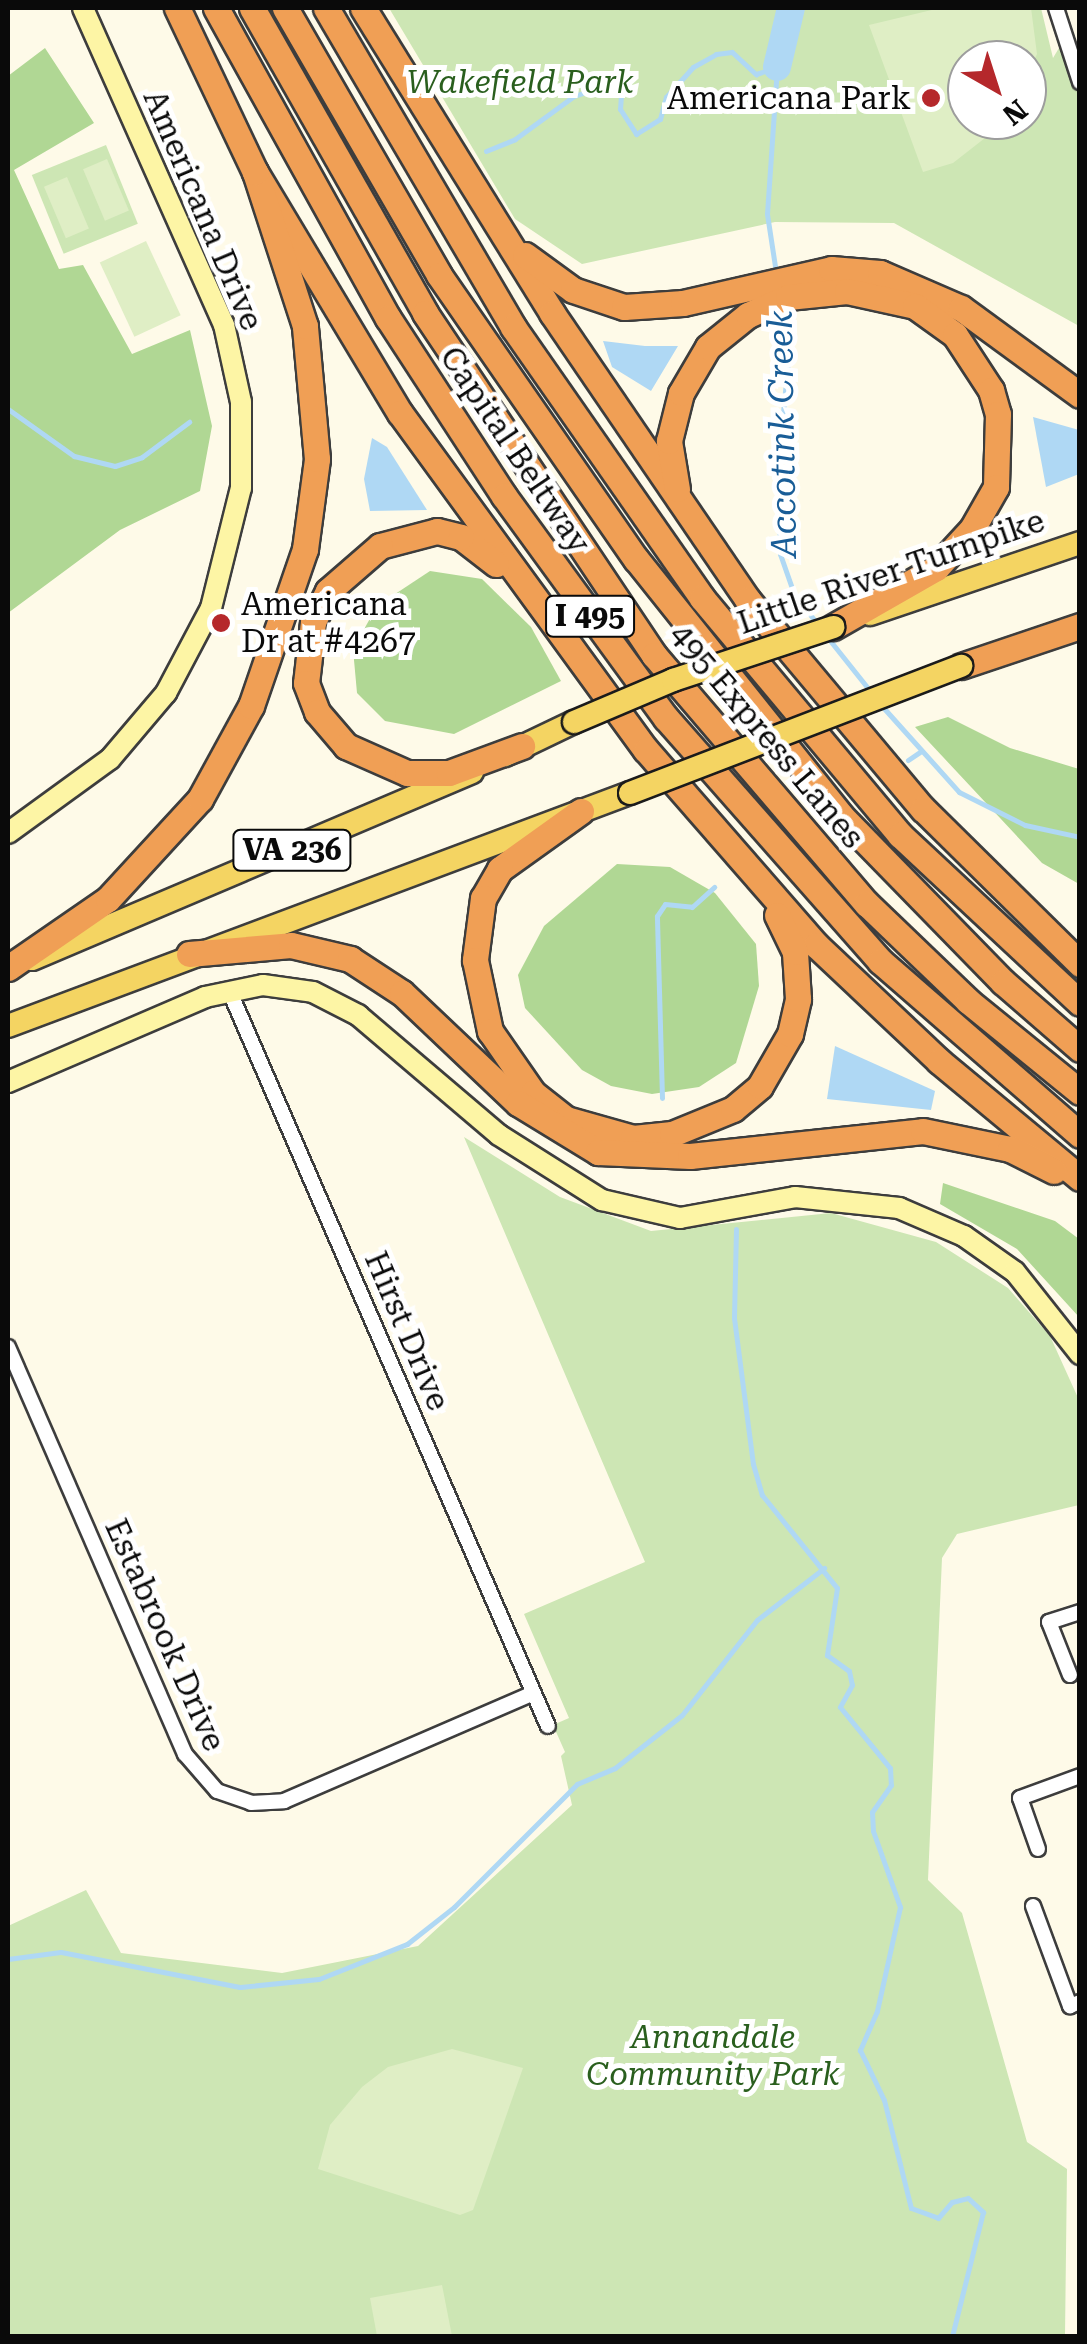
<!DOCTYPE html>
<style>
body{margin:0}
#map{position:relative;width:1087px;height:2344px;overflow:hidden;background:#fefae8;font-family:"Roboto Serif",serif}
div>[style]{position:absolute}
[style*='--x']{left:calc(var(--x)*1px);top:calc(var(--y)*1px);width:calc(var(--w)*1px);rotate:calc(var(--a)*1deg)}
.green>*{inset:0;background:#cde6b4;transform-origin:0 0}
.forest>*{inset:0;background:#b0d794}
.pitch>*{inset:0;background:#dfeec5;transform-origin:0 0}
.water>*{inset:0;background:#afd8f4}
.stream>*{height:5px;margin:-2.5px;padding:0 2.5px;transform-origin:2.5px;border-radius:2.5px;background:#afd8f4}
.river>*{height:28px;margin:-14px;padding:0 14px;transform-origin:14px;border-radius:14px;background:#afd8f4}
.roads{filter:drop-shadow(2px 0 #3d3d3d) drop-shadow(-2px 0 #3d3d3d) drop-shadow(0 2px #3d3d3d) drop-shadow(0 -2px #3d3d3d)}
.street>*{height:14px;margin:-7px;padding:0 7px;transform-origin:7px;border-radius:7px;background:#fff}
.secondary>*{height:20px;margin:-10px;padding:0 10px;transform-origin:10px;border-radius:10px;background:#fdf5a5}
.primary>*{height:22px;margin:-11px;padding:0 11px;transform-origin:11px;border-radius:11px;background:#f4d462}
.highway>*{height:25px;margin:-12.5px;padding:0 12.5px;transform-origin:12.5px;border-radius:12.5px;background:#f09f55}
.bridges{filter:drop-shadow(2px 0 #1b1b1b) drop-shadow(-2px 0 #1b1b1b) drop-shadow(0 2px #1b1b1b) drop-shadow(0 -2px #1b1b1b)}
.primary-bridge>*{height:22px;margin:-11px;padding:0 11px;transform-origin:11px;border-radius:11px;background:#f4d462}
.dots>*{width:28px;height:28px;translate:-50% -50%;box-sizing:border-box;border:5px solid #fff;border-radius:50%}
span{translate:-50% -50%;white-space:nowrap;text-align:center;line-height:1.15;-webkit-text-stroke:10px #fff;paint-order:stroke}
.shield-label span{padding:2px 8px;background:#fff;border:2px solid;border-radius:8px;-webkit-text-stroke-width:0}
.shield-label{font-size:30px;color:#0a0a0a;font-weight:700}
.park-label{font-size:32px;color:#2a5f1e;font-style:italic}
.poi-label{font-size:32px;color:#0a0a0a}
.right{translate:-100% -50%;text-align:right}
.left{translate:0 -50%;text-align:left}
.street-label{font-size:32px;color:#0a0a0a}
.water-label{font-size:35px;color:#195d97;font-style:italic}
.frame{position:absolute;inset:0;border:10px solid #0a0a0a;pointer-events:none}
.north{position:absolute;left:947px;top:40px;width:100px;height:100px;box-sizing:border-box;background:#fff;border:2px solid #9d9d9d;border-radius:50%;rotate:141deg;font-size:28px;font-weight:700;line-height:40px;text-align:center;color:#0a0a0a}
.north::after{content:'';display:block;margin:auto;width:35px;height:45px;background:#b5282b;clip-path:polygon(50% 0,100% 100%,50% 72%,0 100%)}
</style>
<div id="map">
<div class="green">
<div style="clip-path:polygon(evenodd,389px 8px,1041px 8px,1053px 58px,1065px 38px,1079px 94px,1079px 326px,894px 223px,775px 222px,582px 264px,515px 219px,389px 8px,967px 60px,1027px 60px,1027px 120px,967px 120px,967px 60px)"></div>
<div style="left:106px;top:145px;width:85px;height:80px;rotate:68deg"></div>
<div style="clip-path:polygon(464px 1137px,560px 1197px,651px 1231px,831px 1213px,936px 1242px,1008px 1288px,1050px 1336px,1079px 1400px,1079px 1505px,957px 1534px,942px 1558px,928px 1880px,962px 1913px,1027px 2142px,1067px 2169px,1065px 2336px,8px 2336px,8px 1926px,86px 1890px,121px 1953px,282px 1973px,418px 1946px,572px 1805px,561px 1756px,565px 1752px,553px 1725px,569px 1718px,524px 1614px,645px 1562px)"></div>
</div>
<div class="forest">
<div style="clip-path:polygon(45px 48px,94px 123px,14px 170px,59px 269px,83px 265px,132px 354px,190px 330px,212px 426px,200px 491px,120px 530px,8px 613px,8px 76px)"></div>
<div style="clip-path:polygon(430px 571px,482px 579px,531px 627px,561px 681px,454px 734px,385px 721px,357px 693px,353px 649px,377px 606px)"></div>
<div style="clip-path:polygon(948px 717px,1010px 748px,1079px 769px,1079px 884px,1042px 863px,915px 727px)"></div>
<div style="clip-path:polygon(617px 864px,670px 867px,715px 893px,756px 944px,759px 986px,736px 1063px,699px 1087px,652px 1094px,611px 1086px,582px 1070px,525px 1008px,518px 975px,544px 926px)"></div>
<div style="clip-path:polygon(943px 1183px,1055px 1221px,1079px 1239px,1079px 1317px,1017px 1249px,940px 1204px)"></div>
</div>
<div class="pitch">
<div style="clip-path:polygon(940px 8px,1031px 8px,1037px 54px,1027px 76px,1027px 60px,967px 60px,967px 120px,1008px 120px,953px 163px,923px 172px,869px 25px)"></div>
<div style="left:107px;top:159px;width:56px;height:26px;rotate:67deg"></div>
<div style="left:67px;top:177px;width:56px;height:25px;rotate:67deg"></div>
<div style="left:146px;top:241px;width:82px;height:51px;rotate:65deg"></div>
<div style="clip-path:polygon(452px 2049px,523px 2068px,473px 2210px,460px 2215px,318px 2169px,330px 2125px,362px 2087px,388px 2067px)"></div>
<div style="clip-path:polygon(442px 2285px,452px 2336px,377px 2336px,370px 2298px)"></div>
</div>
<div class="water">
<div style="clip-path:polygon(603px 341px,645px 346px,678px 346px,651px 391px,612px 367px)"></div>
<div style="clip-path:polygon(1033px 417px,1079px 430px,1079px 474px,1046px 487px)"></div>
<div style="clip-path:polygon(372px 438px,387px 447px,427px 510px,370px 511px,364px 479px)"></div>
<div style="clip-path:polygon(835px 1046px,935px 1091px,931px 1110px,827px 1099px)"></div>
</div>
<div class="stream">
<div style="--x:486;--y:151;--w:31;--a:-22"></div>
<div style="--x:515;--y:139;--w:73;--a:-36.1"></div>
<div style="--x:574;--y:96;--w:36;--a:-19"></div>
<div style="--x:608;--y:84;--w:17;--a:40"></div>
<div style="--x:621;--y:95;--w:14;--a:94"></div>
<div style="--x:620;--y:109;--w:30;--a:57"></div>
<div style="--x:636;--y:134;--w:28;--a:-32"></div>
<div style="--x:660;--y:119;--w:23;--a:-75"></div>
<div style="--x:666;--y:97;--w:40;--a:-48"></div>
<div style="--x:693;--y:67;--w:26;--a:-29"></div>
<div style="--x:716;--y:54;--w:16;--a:-7"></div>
<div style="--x:732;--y:52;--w:33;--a:43"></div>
<div style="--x:756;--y:74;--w:22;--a:-18"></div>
<div style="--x:777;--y:67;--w:147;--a:93.9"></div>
<div style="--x:767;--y:214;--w:60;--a:81.3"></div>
<div style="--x:782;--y:308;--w:43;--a:80.5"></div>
<div style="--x:789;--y:350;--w:116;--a:95.5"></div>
<div style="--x:778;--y:465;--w:89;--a:88.7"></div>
<div style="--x:780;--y:554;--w:42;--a:70.7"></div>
<div style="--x:794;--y:594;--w:39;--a:52"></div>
<div style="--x:8;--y:409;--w:81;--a:35.5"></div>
<div style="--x:74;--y:456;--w:42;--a:13.7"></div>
<div style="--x:115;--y:466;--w:28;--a:-18"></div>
<div style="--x:142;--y:457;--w:59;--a:-36.7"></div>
<div style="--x:828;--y:638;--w:69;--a:51.5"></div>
<div style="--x:881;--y:705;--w:117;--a:48.1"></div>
<div style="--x:959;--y:792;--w:74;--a:26.6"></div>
<div style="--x:1025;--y:825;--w:56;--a:12.3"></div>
<div style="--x:908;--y:760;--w:14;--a:-34"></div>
<div style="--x:662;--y:1098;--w:182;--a:-91.6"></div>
<div style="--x:657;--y:916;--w:14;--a:-56"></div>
<div style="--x:665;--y:904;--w:27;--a:6"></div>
<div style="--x:692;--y:907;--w:30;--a:-42"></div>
<div style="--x:736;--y:1229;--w:89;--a:91.3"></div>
<div style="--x:734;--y:1318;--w:147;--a:82.6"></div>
<div style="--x:753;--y:1464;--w:32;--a:74"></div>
<div style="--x:762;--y:1495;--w:119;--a:51.1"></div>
<div style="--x:837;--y:1588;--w:68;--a:98.5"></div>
<div style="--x:827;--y:1655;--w:27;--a:36"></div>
<div style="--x:849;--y:1671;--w:14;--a:78"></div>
<div style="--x:852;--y:1685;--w:25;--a:119"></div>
<div style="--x:840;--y:1707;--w:79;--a:50.7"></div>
<div style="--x:890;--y:1768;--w:17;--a:87"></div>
<div style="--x:891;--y:1785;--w:33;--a:125"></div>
<div style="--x:872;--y:1812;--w:19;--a:87"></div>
<div style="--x:873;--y:1831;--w:81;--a:70.4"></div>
<div style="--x:900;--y:1907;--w:107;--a:102.5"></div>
<div style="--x:877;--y:2011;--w:43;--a:113.6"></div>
<div style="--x:860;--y:2050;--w:55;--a:64.4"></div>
<div style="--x:884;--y:2100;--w:111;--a:76"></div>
<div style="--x:911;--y:2208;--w:29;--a:20"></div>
<div style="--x:938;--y:2218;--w:21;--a:-49"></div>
<div style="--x:952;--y:2202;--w:16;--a:-14"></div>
<div style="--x:968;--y:2198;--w:21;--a:43"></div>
<div style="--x:983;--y:2212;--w:128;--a:104"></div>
<div style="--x:8;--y:1959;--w:53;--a:-7.5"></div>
<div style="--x:61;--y:1952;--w:182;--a:11.1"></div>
<div style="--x:240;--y:1987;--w:79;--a:-5.8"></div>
<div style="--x:319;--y:1979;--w:95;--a:-21.7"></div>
<div style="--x:407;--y:1944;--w:60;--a:-38.2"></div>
<div style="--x:454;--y:1907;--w:174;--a:-45"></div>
<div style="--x:577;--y:1784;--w:41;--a:-22.8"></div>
<div style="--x:615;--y:1768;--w:85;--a:-38.3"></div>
<div style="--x:682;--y:1715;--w:121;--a:-51.7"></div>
<div style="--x:757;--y:1620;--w:85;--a:-37.8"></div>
</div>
<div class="river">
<div style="--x:777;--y:67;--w:61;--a:-76.7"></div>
</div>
<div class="roads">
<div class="street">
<div style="--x:1056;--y:8;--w:78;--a:72"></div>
<div style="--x:229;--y:990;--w:802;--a:66.57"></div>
<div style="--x:8;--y:1347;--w:444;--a:66.5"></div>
<div style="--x:185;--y:1754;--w:49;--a:49.1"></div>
<div style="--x:217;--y:1791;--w:36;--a:19"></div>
<div style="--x:251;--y:1803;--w:33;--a:-3"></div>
<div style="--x:284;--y:1801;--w:272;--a:-23.4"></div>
<div style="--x:1070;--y:1675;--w:57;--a:-111.6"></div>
<div style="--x:1049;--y:1622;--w:33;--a:-18"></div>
<div style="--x:1038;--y:1849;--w:54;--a:-109.4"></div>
<div style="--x:1020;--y:1798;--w:64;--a:-20.1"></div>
<div style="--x:1033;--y:1906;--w:107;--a:69.7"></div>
<div style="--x:1070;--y:2006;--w:11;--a:-22"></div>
</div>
<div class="secondary">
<div style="--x:8;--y:833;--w:126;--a:-36"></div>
<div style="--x:110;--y:759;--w:87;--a:-49.7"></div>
<div style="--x:166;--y:693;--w:96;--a:-62.1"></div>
<div style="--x:211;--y:608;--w:124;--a:-76"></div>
<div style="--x:241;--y:488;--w:86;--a:-90"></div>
<div style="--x:241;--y:402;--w:79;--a:-102.4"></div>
<div style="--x:224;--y:325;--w:347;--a:-114"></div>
<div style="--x:8;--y:1082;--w:215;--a:-23.3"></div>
<div style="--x:205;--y:997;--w:59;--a:-11.7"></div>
<div style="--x:263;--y:985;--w:50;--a:8"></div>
<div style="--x:313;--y:992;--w:51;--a:27.1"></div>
<div style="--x:358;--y:1015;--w:185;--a:40.4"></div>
<div style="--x:499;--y:1135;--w:122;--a:32.3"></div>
<div style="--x:602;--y:1200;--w:80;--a:13"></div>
<div style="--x:680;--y:1218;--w:117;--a:-10.3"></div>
<div style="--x:795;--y:1197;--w:105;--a:6"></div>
<div style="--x:899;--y:1208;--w:71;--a:23.3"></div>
<div style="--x:964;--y:1236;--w:62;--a:35.2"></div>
<div style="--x:1015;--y:1272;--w:105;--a:51.6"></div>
</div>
<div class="primary">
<div style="--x:870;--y:614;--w:222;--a:-18.7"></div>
<div style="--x:505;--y:755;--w:76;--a:-25.6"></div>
<div style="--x:32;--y:959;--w:478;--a:-23"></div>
<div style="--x:8;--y:1026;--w:664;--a:-20.54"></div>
</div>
<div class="highway">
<div style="--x:216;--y:8;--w:355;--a:61"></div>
<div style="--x:388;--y:318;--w:212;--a:56.9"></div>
<div style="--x:504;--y:496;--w:275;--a:53.9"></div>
<div style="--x:666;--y:718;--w:324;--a:48.6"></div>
<div style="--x:880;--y:961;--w:265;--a:41"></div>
<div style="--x:252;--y:8;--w:351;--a:60.4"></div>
<div style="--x:425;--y:313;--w:412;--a:56.2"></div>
<div style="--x:654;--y:655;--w:328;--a:49.5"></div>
<div style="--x:867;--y:904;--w:140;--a:43.8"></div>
<div style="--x:968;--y:1001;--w:144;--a:39.1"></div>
<div style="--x:285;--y:8;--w:308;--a:60"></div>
<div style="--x:439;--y:275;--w:346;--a:55.3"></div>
<div style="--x:636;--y:559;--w:329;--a:51.4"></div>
<div style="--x:841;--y:816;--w:232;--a:45.7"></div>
<div style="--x:1003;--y:982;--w:102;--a:41"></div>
<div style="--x:326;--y:8;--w:370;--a:59.6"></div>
<div style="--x:513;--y:327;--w:330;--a:55.1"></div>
<div style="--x:702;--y:598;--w:309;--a:50.1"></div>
<div style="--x:900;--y:835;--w:246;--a:43"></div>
<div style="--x:363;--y:8;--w:359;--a:58.2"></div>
<div style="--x:552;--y:313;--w:348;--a:55.7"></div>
<div style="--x:748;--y:600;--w:273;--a:50.1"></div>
<div style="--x:923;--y:809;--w:221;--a:44.6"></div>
<div style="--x:255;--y:172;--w:281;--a:59"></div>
<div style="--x:400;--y:413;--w:417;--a:53.9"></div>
<div style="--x:646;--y:750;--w:259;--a:48.9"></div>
<div style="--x:816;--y:945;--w:169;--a:43.3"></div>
<div style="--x:939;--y:1061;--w:183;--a:39.7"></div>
<div style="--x:525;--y:255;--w:59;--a:36.1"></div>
<div style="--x:573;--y:290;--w:54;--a:18.4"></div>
<div style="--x:624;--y:307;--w:59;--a:-3.9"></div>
<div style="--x:683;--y:303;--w:152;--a:-12.9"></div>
<div style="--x:831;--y:269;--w:49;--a:4.7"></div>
<div style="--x:880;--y:273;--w:88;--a:23.4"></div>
<div style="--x:961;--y:308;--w:147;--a:36.2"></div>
<div style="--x:677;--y:489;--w:49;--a:-99.5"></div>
<div style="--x:669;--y:441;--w:49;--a:-76"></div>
<div style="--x:681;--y:393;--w:53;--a:-59.6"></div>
<div style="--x:708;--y:347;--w:51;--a:-38.7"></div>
<div style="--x:748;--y:315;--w:44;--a:-24.2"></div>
<div style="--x:788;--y:297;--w:59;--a:-5.8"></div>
<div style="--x:847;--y:291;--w:70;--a:12.4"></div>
<div style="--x:915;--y:306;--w:49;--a:35.9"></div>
<div style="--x:955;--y:335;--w:66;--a:56.8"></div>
<div style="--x:991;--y:390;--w:25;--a:74"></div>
<div style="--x:998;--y:414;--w:73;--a:91.6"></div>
<div style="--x:996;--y:487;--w:48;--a:119.7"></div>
<div style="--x:972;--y:529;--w:53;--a:132.7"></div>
<div style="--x:936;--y:568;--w:119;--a:150.2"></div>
<div style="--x:496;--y:564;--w:44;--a:-142.4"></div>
<div style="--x:461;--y:537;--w:25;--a:-166"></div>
<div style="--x:437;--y:531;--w:59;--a:165.3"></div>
<div style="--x:380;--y:546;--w:69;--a:139.1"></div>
<div style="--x:328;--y:591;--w:34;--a:116"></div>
<div style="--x:313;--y:622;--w:61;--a:96.5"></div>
<div style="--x:306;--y:683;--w:31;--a:69"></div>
<div style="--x:317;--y:712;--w:45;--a:49.5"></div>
<div style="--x:346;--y:746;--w:67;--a:23.9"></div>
<div style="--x:407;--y:773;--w:42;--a:0"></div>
<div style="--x:449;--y:773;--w:78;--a:-20.3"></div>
<div style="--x:961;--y:666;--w:126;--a:-18.6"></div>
<div style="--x:581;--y:811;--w:100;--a:144.4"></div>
<div style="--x:500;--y:869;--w:34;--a:120"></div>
<div style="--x:483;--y:898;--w:63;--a:97.4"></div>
<div style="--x:475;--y:960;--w:73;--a:78.1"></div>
<div style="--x:490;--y:1031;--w:75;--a:55.3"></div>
<div style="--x:533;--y:1093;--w:42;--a:38.2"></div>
<div style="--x:566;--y:1119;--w:70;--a:15.8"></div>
<div style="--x:633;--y:1138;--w:39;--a:-6"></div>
<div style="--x:672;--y:1134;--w:66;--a:-22.3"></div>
<div style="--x:733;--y:1109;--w:35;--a:-40"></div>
<div style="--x:760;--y:1086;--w:60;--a:-60"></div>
<div style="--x:790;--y:1034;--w:36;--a:-77"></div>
<div style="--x:798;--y:999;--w:47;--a:-93.7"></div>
<div style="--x:795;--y:952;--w:41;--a:-115.9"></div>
<div style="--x:189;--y:954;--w:102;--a:-5"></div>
<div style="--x:291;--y:945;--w:61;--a:13.3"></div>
<div style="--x:350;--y:959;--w:62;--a:33.2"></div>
<div style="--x:402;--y:993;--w:160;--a:43.5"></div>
<div style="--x:518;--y:1103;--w:94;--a:31.5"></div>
<div style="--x:598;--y:1152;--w:92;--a:2.5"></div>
<div style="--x:690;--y:1156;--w:234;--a:-6.1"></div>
<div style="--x:923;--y:1131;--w:89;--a:11.7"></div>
<div style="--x:1010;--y:1149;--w:49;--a:26.6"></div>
<div style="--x:8;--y:968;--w:121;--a:-34.6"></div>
<div style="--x:108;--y:899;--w:136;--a:-47.4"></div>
<div style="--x:200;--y:799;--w:106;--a:-61.3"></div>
<div style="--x:251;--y:706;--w:166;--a:-71"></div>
<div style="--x:305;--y:549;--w:91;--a:-82.4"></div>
<div style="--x:317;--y:459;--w:134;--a:-95.2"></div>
<div style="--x:305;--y:326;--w:162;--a:-108"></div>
<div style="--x:255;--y:172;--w:182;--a:-115.4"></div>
</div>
</div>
<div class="bridges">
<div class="primary-bridge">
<div style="--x:574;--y:722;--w:108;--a:-23"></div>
<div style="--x:673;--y:680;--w:169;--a:-18.3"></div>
<div style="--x:630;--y:793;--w:355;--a:-21"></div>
</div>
</div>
<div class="dots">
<div style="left:931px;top:98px;background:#b5282b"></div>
<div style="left:221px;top:623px;background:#b5282b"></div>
</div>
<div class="shield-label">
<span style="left:590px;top:616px">I 495</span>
<span style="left:292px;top:850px">VA 236</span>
</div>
<div class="park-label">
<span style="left:520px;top:82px">Wakefield Park</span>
<span style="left:713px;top:2056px">Annandale<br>Community Park</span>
</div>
<div class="poi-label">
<span class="right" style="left:911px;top:98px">Americana Park</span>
<span class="left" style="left:241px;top:623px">Americana<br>Dr at #4267</span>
</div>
<div class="street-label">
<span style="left:203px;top:210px;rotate:67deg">Americana Drive</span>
<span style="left:515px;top:450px;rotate:56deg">Capital Beltway</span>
<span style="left:891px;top:572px;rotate:-19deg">Little River Turnpike</span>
<span style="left:767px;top:736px;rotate:50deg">495 Express Lanes</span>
<span style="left:407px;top:1331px;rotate:67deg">Hirst Drive</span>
<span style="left:165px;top:1635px;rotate:66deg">Estabrook Drive</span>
</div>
<div class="water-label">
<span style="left:783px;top:434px;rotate:-91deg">Accotink Creek</span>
</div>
<div class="frame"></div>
<div class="north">N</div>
</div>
